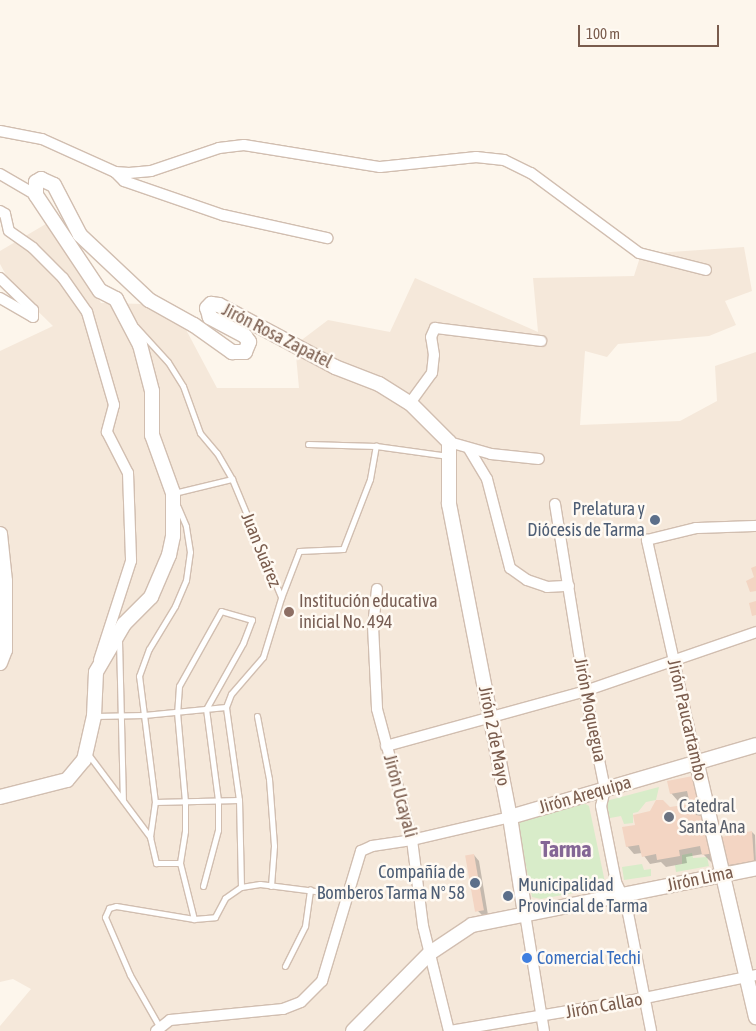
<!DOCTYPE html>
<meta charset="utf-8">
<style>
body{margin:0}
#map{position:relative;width:756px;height:1031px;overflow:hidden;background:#fdf6ec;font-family:"Asap Condensed",sans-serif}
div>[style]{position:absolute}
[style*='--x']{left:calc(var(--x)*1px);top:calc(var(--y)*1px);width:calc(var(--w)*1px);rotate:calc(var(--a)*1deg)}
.residential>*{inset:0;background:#f5e8da}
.green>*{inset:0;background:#d8ecc9}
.shadow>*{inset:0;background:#0003}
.building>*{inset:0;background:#f3d5c3;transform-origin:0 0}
.roads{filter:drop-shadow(1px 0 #d1beb0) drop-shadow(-1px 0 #d1beb0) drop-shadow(0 1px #d1beb0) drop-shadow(0 -1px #d1beb0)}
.lane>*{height:5px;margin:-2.5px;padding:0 2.5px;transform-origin:2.5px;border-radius:2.5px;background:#fff}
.street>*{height:10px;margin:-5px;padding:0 5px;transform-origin:5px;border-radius:5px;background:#fff}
.secondary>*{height:14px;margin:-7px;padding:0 7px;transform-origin:7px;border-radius:7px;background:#fff}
.dots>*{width:14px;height:14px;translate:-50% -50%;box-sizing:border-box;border:2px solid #fffaf3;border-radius:50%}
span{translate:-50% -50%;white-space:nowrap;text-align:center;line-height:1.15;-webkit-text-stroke:5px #fffaf3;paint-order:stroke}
.street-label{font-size:18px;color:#7a5c4d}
.service-label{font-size:18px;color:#4e5e75}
.right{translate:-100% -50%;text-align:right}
.left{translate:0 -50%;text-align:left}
.education-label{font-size:18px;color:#785e54}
.worship-label{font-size:18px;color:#5b616d}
.shop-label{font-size:18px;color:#366cbe}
.district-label{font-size:22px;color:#846695;font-weight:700}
.scale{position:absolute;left:578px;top:25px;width:141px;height:22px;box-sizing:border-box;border:2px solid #7a5c4d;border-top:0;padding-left:6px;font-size:15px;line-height:18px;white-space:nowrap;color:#7a5c4d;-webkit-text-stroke:4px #fffaf3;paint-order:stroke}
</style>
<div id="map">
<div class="residential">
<div style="clip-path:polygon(56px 218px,101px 303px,144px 304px,183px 324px,217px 388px,299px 388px,295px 345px,328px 320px,390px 332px,415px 278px,538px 332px,533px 278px,634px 276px,641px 254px,744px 247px,752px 291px,725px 301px,736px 325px,709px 336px,618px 344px,607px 357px,585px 351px,580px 425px,680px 421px,717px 401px,715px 366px,756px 352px,756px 1031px,0 1031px,0 1026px,31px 989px,13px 979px,0 982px,0 351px,53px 326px,12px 286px,0 264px,0 251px)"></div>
</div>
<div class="green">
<div style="clip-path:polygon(659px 787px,656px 800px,646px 802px,638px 812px,633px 813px,633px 823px,624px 824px,621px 816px,610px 818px,606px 801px)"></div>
<div style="clip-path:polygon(582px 802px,589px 806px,606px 887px,541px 899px,532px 897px,518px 824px,526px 817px)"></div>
<div style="clip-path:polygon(692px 853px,693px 858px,707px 857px,709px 866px,676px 872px,675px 865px,682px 864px,682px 855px)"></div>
<div style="clip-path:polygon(642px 864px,644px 870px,651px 869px,651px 876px,624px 880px,622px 867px)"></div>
</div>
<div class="shadow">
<div style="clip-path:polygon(698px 776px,711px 814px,702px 815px,703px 820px,722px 860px,711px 862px,703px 854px,686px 857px,687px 863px,666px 867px,661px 862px,650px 864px,642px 853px,634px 854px,627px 846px,670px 809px,691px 805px,690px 799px,678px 801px,671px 793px)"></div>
<div style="clip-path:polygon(752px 832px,755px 835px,756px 864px,732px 868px,729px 864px)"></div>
<div style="clip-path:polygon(474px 855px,479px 861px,488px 915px,483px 916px,477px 910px)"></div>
</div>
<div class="building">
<div style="clip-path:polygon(756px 566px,756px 591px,750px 592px,746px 581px,754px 577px,751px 568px)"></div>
<div style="clip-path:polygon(756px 601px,756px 615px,752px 616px,749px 603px)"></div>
<div style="clip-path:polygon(698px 775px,704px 806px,695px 808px,696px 815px,702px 816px,715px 853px,702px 855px,700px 846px,679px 850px,680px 856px,657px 860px,656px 854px,642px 857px,639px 845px,626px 847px,622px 827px,635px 825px,633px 815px,650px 811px,656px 800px,663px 800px,670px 807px,690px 804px,687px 791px,670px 794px,667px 781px)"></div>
<div style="clip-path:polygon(752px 831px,754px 861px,728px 865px,721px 837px)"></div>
<div style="left:474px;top:854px;width:57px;height:9px;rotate:80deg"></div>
</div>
<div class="roads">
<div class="lane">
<div style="--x:136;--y:327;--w:47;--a:47.6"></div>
<div style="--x:168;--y:362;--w:28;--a:58"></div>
<div style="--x:183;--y:386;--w:50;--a:70.1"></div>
<div style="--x:200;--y:433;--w:26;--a:50"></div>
<div style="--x:217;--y:453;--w:30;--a:60"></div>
<div style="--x:232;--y:479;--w:128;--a:67.4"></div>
<div style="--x:308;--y:444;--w:68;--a:1.7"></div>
<div style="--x:376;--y:446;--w:73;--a:7.9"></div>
<div style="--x:174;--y:493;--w:60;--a:-13.6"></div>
<div style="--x:119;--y:640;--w:160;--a:88.6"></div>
<div style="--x:95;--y:716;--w:49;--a:-1.2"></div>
<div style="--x:144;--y:715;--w:82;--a:-5.6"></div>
<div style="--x:257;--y:716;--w:64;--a:79.2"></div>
<div style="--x:269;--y:779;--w:67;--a:85.7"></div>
<div style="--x:274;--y:846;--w:40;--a:94.3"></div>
<div style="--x:88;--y:754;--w:104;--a:53.2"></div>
<div style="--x:150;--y:837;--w:27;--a:77"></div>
<div style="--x:156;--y:863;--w:24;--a:0"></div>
<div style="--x:155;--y:802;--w:84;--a:-1.4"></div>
<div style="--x:150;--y:837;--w:35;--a:-82"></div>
<div style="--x:155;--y:802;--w:127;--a:-97.2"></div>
<div style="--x:139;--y:676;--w:29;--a:-70"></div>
<div style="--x:149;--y:649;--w:50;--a:-58.8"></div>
<div style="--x:175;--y:606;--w:28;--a:-67"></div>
<div style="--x:186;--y:580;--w:28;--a:-82"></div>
<div style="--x:190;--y:552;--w:26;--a:-99"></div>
<div style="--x:186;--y:526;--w:21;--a:-113"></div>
<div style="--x:203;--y:886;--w:58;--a:-75"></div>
<div style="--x:218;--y:830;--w:30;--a:-90"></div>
<div style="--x:218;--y:800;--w:92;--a:-97.5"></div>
<div style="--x:206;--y:709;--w:76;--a:-60.7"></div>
<div style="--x:243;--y:643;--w:25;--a:-69"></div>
<div style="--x:252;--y:620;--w:32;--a:-164"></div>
<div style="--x:221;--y:611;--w:86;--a:119.2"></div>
<div style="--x:179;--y:686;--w:26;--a:94"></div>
<div style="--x:177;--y:712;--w:89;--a:84.9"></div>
<div style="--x:185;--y:801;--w:30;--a:90"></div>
<div style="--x:185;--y:831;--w:32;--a:99"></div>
<div style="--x:180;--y:863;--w:58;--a:76"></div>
<div style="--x:194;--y:919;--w:21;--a:-5"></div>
<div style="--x:215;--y:917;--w:21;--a:-62"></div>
<div style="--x:225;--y:898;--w:19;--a:-35"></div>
<div style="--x:241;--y:887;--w:19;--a:-9"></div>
<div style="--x:260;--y:884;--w:87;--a:7.3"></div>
<div style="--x:241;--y:887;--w:87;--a:-91.3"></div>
<div style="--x:239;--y:800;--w:94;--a:-98"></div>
<div style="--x:226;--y:707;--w:14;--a:-69"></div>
<div style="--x:231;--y:694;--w:49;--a:-49.1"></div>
<div style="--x:263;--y:657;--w:62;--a:-73"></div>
<div style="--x:281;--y:598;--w:50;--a:-69"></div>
<div style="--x:299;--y:551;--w:44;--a:-2.6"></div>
<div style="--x:343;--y:549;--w:75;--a:-68.9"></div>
<div style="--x:370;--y:479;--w:34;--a:-80"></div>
<div style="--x:285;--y:966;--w:45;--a:-63.4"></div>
<div style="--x:305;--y:926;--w:37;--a:-82"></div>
<div style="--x:159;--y:1026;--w:59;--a:-119.6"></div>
<div style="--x:130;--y:975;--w:63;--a:-113.3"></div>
<div style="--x:105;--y:917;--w:10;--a:-66"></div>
<div style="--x:109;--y:908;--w:7;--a:-16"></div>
<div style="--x:116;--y:906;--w:79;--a:9.5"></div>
</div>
<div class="street">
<div style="--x:0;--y:131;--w:43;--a:10.8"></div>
<div style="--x:42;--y:139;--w:80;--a:24.3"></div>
<div style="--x:115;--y:172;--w:14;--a:4"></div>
<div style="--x:129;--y:173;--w:22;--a:-5"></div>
<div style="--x:151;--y:171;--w:72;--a:-18.7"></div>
<div style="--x:219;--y:148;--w:25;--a:-7"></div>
<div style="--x:244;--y:145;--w:138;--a:9.2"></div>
<div style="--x:380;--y:167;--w:97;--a:-5.9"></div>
<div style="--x:476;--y:157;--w:28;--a:6"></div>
<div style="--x:504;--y:160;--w:30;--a:26"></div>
<div style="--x:531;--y:173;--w:134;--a:36.5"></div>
<div style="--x:639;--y:253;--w:69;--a:14.2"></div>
<div style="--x:115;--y:172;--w:13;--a:45"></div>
<div style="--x:124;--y:181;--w:105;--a:19"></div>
<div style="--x:223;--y:215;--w:107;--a:12.5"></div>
<div style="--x:0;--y:174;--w:42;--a:30.3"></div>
<div style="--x:0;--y:211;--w:6;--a:31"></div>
<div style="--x:5;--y:214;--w:17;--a:77"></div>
<div style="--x:9;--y:231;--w:29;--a:35"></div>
<div style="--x:33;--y:248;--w:42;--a:45"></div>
<div style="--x:63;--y:278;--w:42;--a:54.8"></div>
<div style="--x:87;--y:312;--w:97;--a:73.8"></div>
<div style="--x:114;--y:405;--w:28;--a:105"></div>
<div style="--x:107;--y:432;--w:46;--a:62.9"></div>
<div style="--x:128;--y:473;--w:88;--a:88"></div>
<div style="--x:131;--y:561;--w:104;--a:107.9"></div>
<div style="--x:0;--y:278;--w:46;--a:44.1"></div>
<div style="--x:33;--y:310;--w:7;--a:90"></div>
<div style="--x:33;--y:317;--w:38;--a:-150"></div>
<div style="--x:410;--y:403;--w:37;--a:-54"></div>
<div style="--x:432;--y:373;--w:18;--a:-84"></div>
<div style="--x:434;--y:355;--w:18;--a:-99"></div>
<div style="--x:431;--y:337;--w:10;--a:-66"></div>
<div style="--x:435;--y:328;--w:107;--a:7"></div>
<div style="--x:449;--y:442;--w:44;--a:15.9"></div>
<div style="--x:491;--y:454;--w:48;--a:5.9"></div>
<div style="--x:469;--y:449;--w:35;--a:59"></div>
<div style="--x:487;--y:479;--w:92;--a:75.5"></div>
<div style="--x:510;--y:568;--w:21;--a:35"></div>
<div style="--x:527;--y:580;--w:21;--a:19"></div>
<div style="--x:547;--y:587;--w:22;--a:-3"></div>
<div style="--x:555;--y:504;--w:189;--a:80.9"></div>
<div style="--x:585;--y:691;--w:100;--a:78.5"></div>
<div style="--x:605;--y:789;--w:17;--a:103"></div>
<div style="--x:601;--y:806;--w:77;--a:78.8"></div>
<div style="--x:616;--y:882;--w:23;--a:65"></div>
<div style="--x:626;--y:903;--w:130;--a:78.9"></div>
<div style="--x:377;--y:589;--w:37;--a:96"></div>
<div style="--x:373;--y:626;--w:83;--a:87.2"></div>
<div style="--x:377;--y:709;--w:136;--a:75"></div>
<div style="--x:412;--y:840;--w:87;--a:82.7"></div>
<div style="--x:423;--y:926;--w:108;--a:76.1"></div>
<div style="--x:386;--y:746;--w:206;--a:-15.4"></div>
<div style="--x:585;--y:691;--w:181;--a:-19"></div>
<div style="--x:697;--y:764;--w:230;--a:-102.6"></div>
<div style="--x:647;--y:540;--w:50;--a:-13.8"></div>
<div style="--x:696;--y:528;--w:60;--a:-1.9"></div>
<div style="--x:525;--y:914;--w:119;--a:80.8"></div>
<div style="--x:156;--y:1031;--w:18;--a:-38"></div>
<div style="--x:170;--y:1020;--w:114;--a:-5.6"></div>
<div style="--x:283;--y:1009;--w:19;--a:-21"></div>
<div style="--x:301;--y:1002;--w:30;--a:-45"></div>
<div style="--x:322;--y:981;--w:136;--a:-73.3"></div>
<div style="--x:361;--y:851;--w:12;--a:-24"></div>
<div style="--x:372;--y:846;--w:40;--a:-8.5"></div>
<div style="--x:412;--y:840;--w:101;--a:-13.2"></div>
<div style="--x:450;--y:1031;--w:198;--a:-9.6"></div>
<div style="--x:645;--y:998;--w:113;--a:-11.7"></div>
</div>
<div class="secondary">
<div style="--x:0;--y:534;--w:47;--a:83.9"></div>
<div style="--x:5;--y:581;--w:69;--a:90"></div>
<div style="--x:5;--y:650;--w:14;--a:111"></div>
<div style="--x:697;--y:764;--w:260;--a:76.9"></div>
<div style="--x:0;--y:797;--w:69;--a:-14.2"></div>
<div style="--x:67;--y:780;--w:26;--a:-50"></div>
<div style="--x:84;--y:760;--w:45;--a:-77.2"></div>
<div style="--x:94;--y:716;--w:44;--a:-87.4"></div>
<div style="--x:96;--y:672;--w:56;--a:-59.7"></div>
<div style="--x:124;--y:624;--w:38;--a:-45"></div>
<div style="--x:151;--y:597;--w:46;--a:-66.8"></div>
<div style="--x:169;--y:555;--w:19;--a:-78"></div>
<div style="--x:173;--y:536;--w:43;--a:-90"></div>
<div style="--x:173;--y:493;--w:62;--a:-109.9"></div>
<div style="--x:152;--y:435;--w:44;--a:-90"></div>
<div style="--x:152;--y:391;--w:48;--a:-104.6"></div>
<div style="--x:140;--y:345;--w:52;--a:-117.6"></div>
<div style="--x:116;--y:299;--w:18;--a:-153"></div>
<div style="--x:100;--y:291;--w:115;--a:-123.7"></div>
<div style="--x:36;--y:195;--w:13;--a:-90"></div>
<div style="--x:36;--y:182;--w:6;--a:-31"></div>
<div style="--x:41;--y:179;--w:14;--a:25"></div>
<div style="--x:54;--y:185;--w:56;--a:62.5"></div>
<div style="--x:80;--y:235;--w:95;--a:43.3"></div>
<div style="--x:149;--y:300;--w:51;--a:29.1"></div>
<div style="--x:194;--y:325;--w:47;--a:35.4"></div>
<div style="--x:232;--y:352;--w:13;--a:0"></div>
<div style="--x:245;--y:352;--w:11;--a:-68"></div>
<div style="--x:249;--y:342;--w:7;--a:-124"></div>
<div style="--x:245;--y:336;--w:40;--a:-152"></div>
<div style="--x:210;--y:317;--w:9;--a:-108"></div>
<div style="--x:207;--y:308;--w:6;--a:-45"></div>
<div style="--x:211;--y:304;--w:8;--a:7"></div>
<div style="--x:219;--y:305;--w:132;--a:28.1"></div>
<div style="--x:335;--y:367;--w:47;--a:21.1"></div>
<div style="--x:379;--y:384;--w:36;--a:32"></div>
<div style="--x:410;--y:403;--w:55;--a:45"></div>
<div style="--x:449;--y:442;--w:62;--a:90"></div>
<div style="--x:449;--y:504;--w:319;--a:79"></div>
<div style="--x:510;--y:817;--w:98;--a:81.2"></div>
<div style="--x:510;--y:817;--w:256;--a:-16.3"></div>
<div style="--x:353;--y:1031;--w:110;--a:-45.4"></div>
<div style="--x:430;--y:953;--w:50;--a:-33.7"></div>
<div style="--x:472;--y:925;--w:290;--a:-11.3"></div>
</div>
</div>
<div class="dots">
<div style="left:655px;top:520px;background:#5c6f8a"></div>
<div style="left:289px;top:612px;background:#8d6e63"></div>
<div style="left:669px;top:817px;background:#6b7280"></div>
<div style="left:475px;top:883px;background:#5c6f8a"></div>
<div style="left:508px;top:896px;background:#5c6f8a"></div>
<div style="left:527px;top:958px;background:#3f7fe0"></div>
</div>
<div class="street-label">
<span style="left:277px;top:336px;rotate:27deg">Jirón Rosa Zapatel</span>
<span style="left:261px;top:550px;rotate:68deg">Juan Suárez</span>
<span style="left:590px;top:710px;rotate:79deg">Jirón Moquegua</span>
<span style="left:687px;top:720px;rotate:77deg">Jirón Paucartambo</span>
<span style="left:494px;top:736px;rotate:79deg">Jirón 2 de Mayo</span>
<span style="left:585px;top:795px;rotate:-16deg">Jirón Arequipa</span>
<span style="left:400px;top:796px;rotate:75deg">Jirón Ucayali</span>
<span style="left:700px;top:879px;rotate:-12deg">Jirón Lima</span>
<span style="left:604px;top:1006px;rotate:-10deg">Jirón Callao</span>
</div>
<div class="service-label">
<span class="right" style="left:645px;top:520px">Prelatura y<br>Diócesis de Tarma</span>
<span class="right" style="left:465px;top:883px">Compañía de<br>Bomberos Tarma Nº 58</span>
<span class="left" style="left:518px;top:896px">Municipalidad<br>Provincial de Tarma</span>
</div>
<div class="education-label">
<span class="left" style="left:299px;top:612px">Institución educativa<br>inicial No. 494</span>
</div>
<div class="worship-label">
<span class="left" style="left:679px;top:817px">Catedral<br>Santa Ana</span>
</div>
<div class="shop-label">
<span class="left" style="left:537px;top:958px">Comercial Techi</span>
</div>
<div class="district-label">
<span style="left:566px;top:850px">Tarma</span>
</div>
<div class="scale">100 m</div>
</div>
